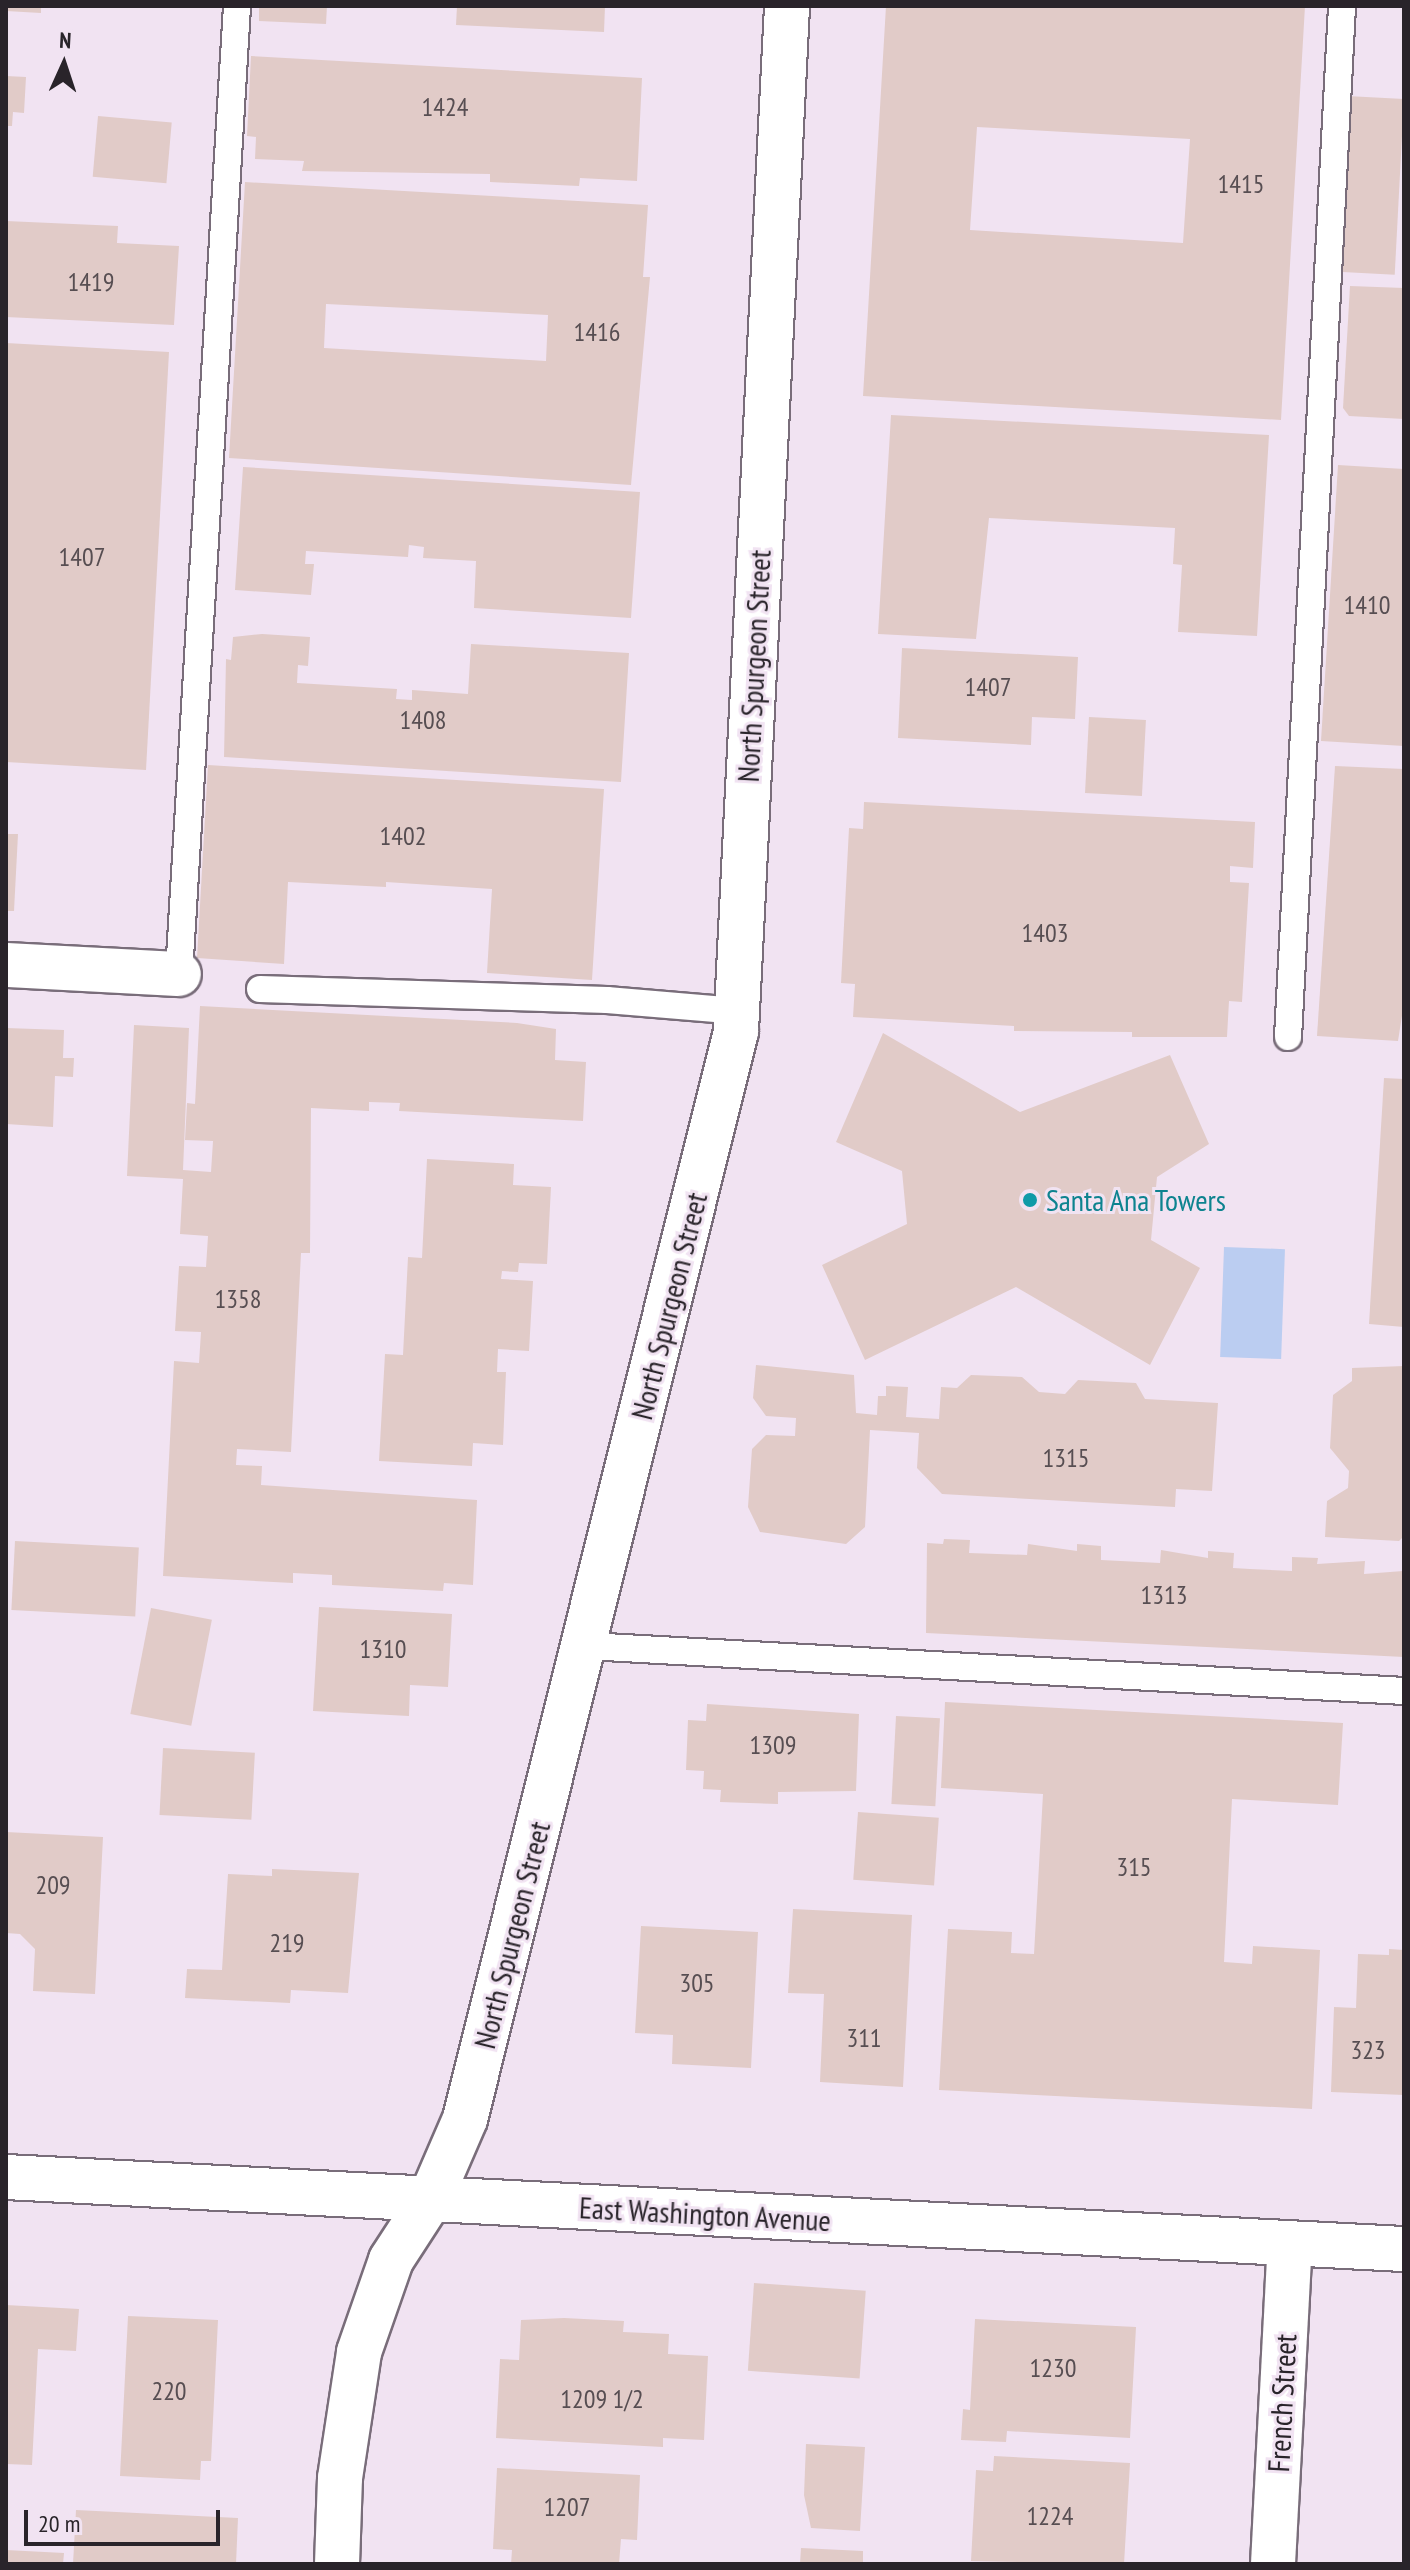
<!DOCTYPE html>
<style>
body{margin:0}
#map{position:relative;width:1410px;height:2570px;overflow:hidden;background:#f1e3f2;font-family:"PT Sans Narrow",sans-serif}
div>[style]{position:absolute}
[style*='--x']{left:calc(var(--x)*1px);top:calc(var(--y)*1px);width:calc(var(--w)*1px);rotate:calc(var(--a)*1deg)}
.water>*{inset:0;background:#bbcdf1;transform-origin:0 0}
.building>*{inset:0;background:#e1cbc8;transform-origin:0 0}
.roads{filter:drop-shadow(2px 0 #796d7a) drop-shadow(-2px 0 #796d7a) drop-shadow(0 2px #796d7a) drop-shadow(0 -2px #796d7a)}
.lane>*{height:26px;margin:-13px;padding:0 13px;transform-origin:13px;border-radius:13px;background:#fff}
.street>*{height:44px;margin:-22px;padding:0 22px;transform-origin:22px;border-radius:22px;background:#fff}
.secondary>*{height:44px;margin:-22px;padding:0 22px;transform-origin:22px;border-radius:22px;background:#fff}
.dots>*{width:22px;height:22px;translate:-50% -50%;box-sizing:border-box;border:4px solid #f1e3f2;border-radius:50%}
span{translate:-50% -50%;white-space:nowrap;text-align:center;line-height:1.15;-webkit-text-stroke:6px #f1e3f2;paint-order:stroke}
.number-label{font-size:26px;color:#574e52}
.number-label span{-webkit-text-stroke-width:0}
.street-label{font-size:30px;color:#29242a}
.culture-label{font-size:30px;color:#0d838f}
.left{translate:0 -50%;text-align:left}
.frame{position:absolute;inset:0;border:8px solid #29242a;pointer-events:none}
.north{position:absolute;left:24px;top:24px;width:80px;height:80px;-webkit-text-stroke:6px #f1e3f2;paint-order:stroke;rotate:3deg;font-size:22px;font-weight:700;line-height:32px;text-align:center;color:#29242a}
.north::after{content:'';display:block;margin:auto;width:28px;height:36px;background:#29242a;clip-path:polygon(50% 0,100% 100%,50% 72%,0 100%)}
.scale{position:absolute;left:24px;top:2510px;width:196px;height:36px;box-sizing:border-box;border:4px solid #29242a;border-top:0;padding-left:10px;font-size:24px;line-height:28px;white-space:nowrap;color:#29242a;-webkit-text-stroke:6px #f1e3f2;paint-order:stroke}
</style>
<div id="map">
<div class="water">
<div style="left:1224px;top:1247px;width:61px;height:110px;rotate:2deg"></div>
</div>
<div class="building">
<div style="clip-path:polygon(6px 6px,41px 6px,41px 13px,6px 11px)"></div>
<div style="clip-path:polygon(259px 6px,327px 6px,326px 24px,259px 21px)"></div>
<div style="clip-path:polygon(457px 6px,605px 6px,604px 32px,456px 25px)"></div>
<div style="clip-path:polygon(evenodd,886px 6px,1305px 6px,1281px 420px,863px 396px,886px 6px,977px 127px,1190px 139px,1183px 243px,970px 230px,977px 127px)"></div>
<div style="clip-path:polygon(251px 56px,642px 78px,637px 181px,580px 178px,579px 186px,490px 182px,490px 174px,302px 171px,304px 161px,255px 159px,256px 137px,247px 136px)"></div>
<div style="clip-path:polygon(6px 76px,26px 77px,24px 113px,13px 112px,12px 126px,6px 126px)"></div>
<div style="left:1347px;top:96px;width:57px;height:176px;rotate:3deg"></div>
<div style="left:98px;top:116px;width:74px;height:61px;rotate:5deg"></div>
<div style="clip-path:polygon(evenodd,245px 182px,648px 205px,643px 277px,650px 277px,631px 485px,229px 458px,245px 182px,326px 304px,548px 315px,546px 361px,324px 348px,326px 304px)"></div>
<div style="clip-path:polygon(6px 221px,118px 226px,117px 243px,179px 246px,174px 325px,6px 317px)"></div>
<div style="clip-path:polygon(1350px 286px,1404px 288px,1404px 419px,1349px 416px,1343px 408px)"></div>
<div style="clip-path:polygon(6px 343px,169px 352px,146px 770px,6px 762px)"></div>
<div style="clip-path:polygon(891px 415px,1269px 435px,1257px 636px,1178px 632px,1182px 565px,1173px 564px,1175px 528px,989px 518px,976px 639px,878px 634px)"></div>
<div style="clip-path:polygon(1338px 465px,1404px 469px,1404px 746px,1321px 741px)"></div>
<div style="clip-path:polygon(243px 467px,640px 492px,631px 618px,474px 608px,476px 561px,423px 558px,424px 547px,409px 545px,408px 557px,306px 551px,305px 564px,314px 564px,311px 595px,235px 590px)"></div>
<div style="clip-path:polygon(262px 634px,310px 637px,308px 666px,298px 665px,297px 683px,397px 689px,396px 699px,412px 700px,412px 690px,468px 694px,471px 644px,629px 653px,621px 782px,224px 757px,226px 659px,231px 660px,233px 637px)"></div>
<div style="clip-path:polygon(902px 648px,1078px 657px,1075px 719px,1032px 717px,1031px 745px,898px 738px)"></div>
<div style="left:1089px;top:717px;width:57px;height:76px;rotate:3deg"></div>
<div style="clip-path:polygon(208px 765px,604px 789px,592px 980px,487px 973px,492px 889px,386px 882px,386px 887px,288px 882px,284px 964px,197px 958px)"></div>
<div style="clip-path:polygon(1335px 766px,1404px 769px,1404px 1003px,1398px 1041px,1317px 1036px)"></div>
<div style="clip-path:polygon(864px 802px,1255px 822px,1253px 868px,1230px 866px,1230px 882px,1249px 883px,1242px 1002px,1229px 1001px,1227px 1037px,1132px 1037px,1132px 1032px,1014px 1031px,1014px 1026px,853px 1017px,855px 984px,841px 983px,849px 828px,863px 829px)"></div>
<div style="clip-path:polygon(6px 834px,18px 834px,14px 911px,6px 911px)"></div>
<div style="clip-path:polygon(200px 1006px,517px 1023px,556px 1029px,555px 1060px,586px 1062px,583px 1121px,399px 1111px,400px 1103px,369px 1102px,369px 1111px,311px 1108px,310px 1253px,301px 1253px,291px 1452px,237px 1449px,236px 1465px,262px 1466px,261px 1485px,477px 1500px,473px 1585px,444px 1583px,443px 1591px,332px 1585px,332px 1575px,293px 1573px,293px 1583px,163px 1576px,174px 1361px,199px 1363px,201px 1332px,175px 1331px,179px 1266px,206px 1267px,208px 1236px,180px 1234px,183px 1179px,127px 1176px,134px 1025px,189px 1028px,183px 1170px,211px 1172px,213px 1141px,185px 1140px,187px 1103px,195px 1104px)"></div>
<div style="clip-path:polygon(6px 1028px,64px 1030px,63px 1058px,74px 1058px,73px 1077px,55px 1076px,53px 1127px,6px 1124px)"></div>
<div style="clip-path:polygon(883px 1033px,1020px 1112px,1170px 1055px,1209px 1144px,1157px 1177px,1151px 1240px,1200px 1268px,1150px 1365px,1016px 1287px,865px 1360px,822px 1265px,907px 1224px,902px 1171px,836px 1142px)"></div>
<div style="clip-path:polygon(1384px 1078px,1404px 1079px,1404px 1327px,1369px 1324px)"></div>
<div style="clip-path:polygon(427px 1159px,514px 1164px,513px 1185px,551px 1187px,547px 1264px,519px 1263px,518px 1272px,502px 1271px,501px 1279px,533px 1281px,529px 1351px,498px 1349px,497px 1372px,506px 1372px,503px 1445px,473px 1443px,472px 1466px,379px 1461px,385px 1354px,403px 1355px,408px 1257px,422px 1258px)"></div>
<div style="clip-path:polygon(756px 1365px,854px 1375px,856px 1413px,877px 1415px,878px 1396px,886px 1396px,886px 1386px,908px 1387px,906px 1417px,939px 1419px,941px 1387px,957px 1388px,971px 1375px,1022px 1377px,1039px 1392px,1065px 1394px,1078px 1380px,1136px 1383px,1145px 1399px,1218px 1403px,1212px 1491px,1176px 1489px,1175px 1507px,942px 1494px,917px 1468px,919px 1433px,870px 1430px,865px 1527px,846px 1544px,760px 1532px,748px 1507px,752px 1449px,766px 1435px,795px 1436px,796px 1418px,766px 1416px,753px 1398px)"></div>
<div style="clip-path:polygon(1404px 1366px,1404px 1536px,1399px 1541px,1325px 1537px,1327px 1501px,1348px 1488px,1349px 1471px,1330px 1448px,1333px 1395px,1352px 1381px,1352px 1368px)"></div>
<div style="clip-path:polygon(944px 1539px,970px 1540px,969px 1553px,1027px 1555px,1028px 1544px,1077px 1551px,1077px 1544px,1101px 1546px,1101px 1560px,1160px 1563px,1161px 1550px,1208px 1558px,1208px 1551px,1234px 1553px,1233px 1568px,1250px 1569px,1292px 1571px,1292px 1557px,1318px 1558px,1317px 1564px,1365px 1561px,1364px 1574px,1403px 1571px,1404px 1657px,926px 1633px,927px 1543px,943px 1544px)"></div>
<div style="left:15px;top:1541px;width:124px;height:69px;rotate:3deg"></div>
<div style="clip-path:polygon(319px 1607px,452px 1614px,448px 1687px,410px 1685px,409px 1716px,313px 1711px)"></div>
<div style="left:151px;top:1608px;width:62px;height:108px;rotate:11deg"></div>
<div style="clip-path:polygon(945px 1702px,1343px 1723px,1338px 1805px,1232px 1799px,1224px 1962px,1252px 1964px,1253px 1946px,1320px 1950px,1312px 2109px,939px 2090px,948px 1929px,1012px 1932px,1011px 1953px,1034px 1954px,1043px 1794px,941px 1788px)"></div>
<div style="clip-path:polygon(707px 1704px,859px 1714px,856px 1791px,778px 1792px,778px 1804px,720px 1802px,721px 1790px,703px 1789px,704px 1771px,686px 1770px,688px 1720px,706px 1721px)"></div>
<div style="left:896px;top:1716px;width:44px;height:88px;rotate:3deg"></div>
<div style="left:163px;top:1748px;width:92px;height:67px;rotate:3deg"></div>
<div style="left:858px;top:1812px;width:81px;height:68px;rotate:4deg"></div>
<div style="clip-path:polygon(6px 1832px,103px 1837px,95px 1994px,33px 1991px,35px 1949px,20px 1934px,6px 1933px)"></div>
<div style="clip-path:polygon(272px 1869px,359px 1873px,348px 1993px,291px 1990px,290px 2003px,185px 1998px,187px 1969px,222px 1970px,228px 1874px,272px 1876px)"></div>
<div style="clip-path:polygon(793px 1909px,912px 1915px,903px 2087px,820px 2082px,824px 1994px,788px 1993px)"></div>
<div style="clip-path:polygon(641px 1926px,758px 1932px,751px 2068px,672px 2064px,673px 2035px,635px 2033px)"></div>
<div style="clip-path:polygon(1389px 1949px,1404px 1950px,1404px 2095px,1331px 2092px,1334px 2007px,1356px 2008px,1358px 1954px,1389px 1955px)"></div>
<div style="left:754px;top:2283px;width:112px;height:88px;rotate:4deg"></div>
<div style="clip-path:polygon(6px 2305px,79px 2309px,76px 2351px,38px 2349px,32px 2465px,6px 2464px)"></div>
<div style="clip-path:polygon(128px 2316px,218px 2320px,211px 2461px,201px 2461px,200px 2480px,120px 2476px)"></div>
<div style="clip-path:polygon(564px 2318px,624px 2321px,623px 2332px,669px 2334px,668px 2354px,708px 2356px,704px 2440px,663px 2438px,663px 2447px,496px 2438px,500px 2359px,519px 2360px,521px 2320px)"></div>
<div style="clip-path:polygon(975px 2319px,1136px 2327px,1130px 2438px,1007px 2431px,1006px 2442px,961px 2440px,963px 2409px,970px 2410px)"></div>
<div style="clip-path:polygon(806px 2444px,865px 2447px,860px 2531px,811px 2528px,804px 2495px)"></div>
<div style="clip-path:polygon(994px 2456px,1130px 2463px,1124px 2564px,971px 2561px,976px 2470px,993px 2471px)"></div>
<div style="clip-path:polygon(497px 2468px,640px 2475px,637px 2540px,621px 2539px,619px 2564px,511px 2564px,512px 2550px,493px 2549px)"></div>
<div style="clip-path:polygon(76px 2510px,238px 2518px,236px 2564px,73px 2564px)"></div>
<div style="clip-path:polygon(801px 2548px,863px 2551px,863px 2564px,800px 2564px)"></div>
<div style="clip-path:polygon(6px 2550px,64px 2553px,63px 2564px,6px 2564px)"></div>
</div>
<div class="roads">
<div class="lane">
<div style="--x:179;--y:974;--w:970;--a:-86.57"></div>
<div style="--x:260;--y:989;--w:347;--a:1.8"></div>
<div style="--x:607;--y:1000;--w:130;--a:4.8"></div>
<div style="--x:1288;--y:1037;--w:1032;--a:-87"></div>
<div style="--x:587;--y:1646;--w:818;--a:3.15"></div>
</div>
<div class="street">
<div style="--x:6;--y:965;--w:173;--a:3"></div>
</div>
<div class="secondary">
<div style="--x:6;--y:2177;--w:1400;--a:2.95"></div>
<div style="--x:337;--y:2564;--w:86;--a:-88"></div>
<div style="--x:340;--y:2478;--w:127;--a:-81.4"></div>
<div style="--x:359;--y:2352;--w:97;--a:-70.8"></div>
<div style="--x:391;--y:2260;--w:72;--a:-57"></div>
<div style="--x:430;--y:2200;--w:88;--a:-66.6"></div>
<div style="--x:465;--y:2119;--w:1121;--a:-76.01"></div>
<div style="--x:736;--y:1031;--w:1026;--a:-87.15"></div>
<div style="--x:1273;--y:2564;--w:321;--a:-87"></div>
</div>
</div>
<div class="dots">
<div style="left:1030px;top:1200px;background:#0f9aa8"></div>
</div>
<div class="number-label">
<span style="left:445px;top:107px">1424</span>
<span style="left:1241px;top:184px">1415</span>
<span style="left:91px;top:282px">1419</span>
<span style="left:597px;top:332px">1416</span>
<span style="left:82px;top:557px">1407</span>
<span style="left:1367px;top:605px">1410</span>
<span style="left:988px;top:687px">1407</span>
<span style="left:423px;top:720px">1408</span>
<span style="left:403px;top:836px">1402</span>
<span style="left:1045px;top:933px">1403</span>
<span style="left:238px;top:1299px">1358</span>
<span style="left:1066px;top:1458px">1315</span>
<span style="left:1164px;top:1595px">1313</span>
<span style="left:383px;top:1649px">1310</span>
<span style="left:773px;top:1745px">1309</span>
<span style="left:1134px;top:1867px">315</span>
<span style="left:53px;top:1885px">209</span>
<span style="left:287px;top:1943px">219</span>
<span style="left:697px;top:1983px">305</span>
<span style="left:864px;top:2038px">311</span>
<span style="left:1368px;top:2050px">323</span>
<span style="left:1053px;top:2368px">1230</span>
<span style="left:169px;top:2391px">220</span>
<span style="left:602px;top:2399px">1209 1/2</span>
<span style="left:567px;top:2507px">1207</span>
<span style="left:1050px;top:2516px">1224</span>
</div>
<div class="street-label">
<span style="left:754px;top:666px;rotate:-87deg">North Spurgeon Street</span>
<span style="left:669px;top:1306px;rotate:-76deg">North Spurgeon Street</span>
<span style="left:512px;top:1935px;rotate:-76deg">North Spurgeon Street</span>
<span style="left:705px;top:2214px;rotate:3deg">East Washington Avenue</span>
<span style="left:1282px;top:2403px;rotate:-87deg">French Street</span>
</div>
<div class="culture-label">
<span class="left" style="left:1046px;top:1200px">Santa Ana Towers</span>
</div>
<div class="frame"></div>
<div class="north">N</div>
<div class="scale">20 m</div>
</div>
